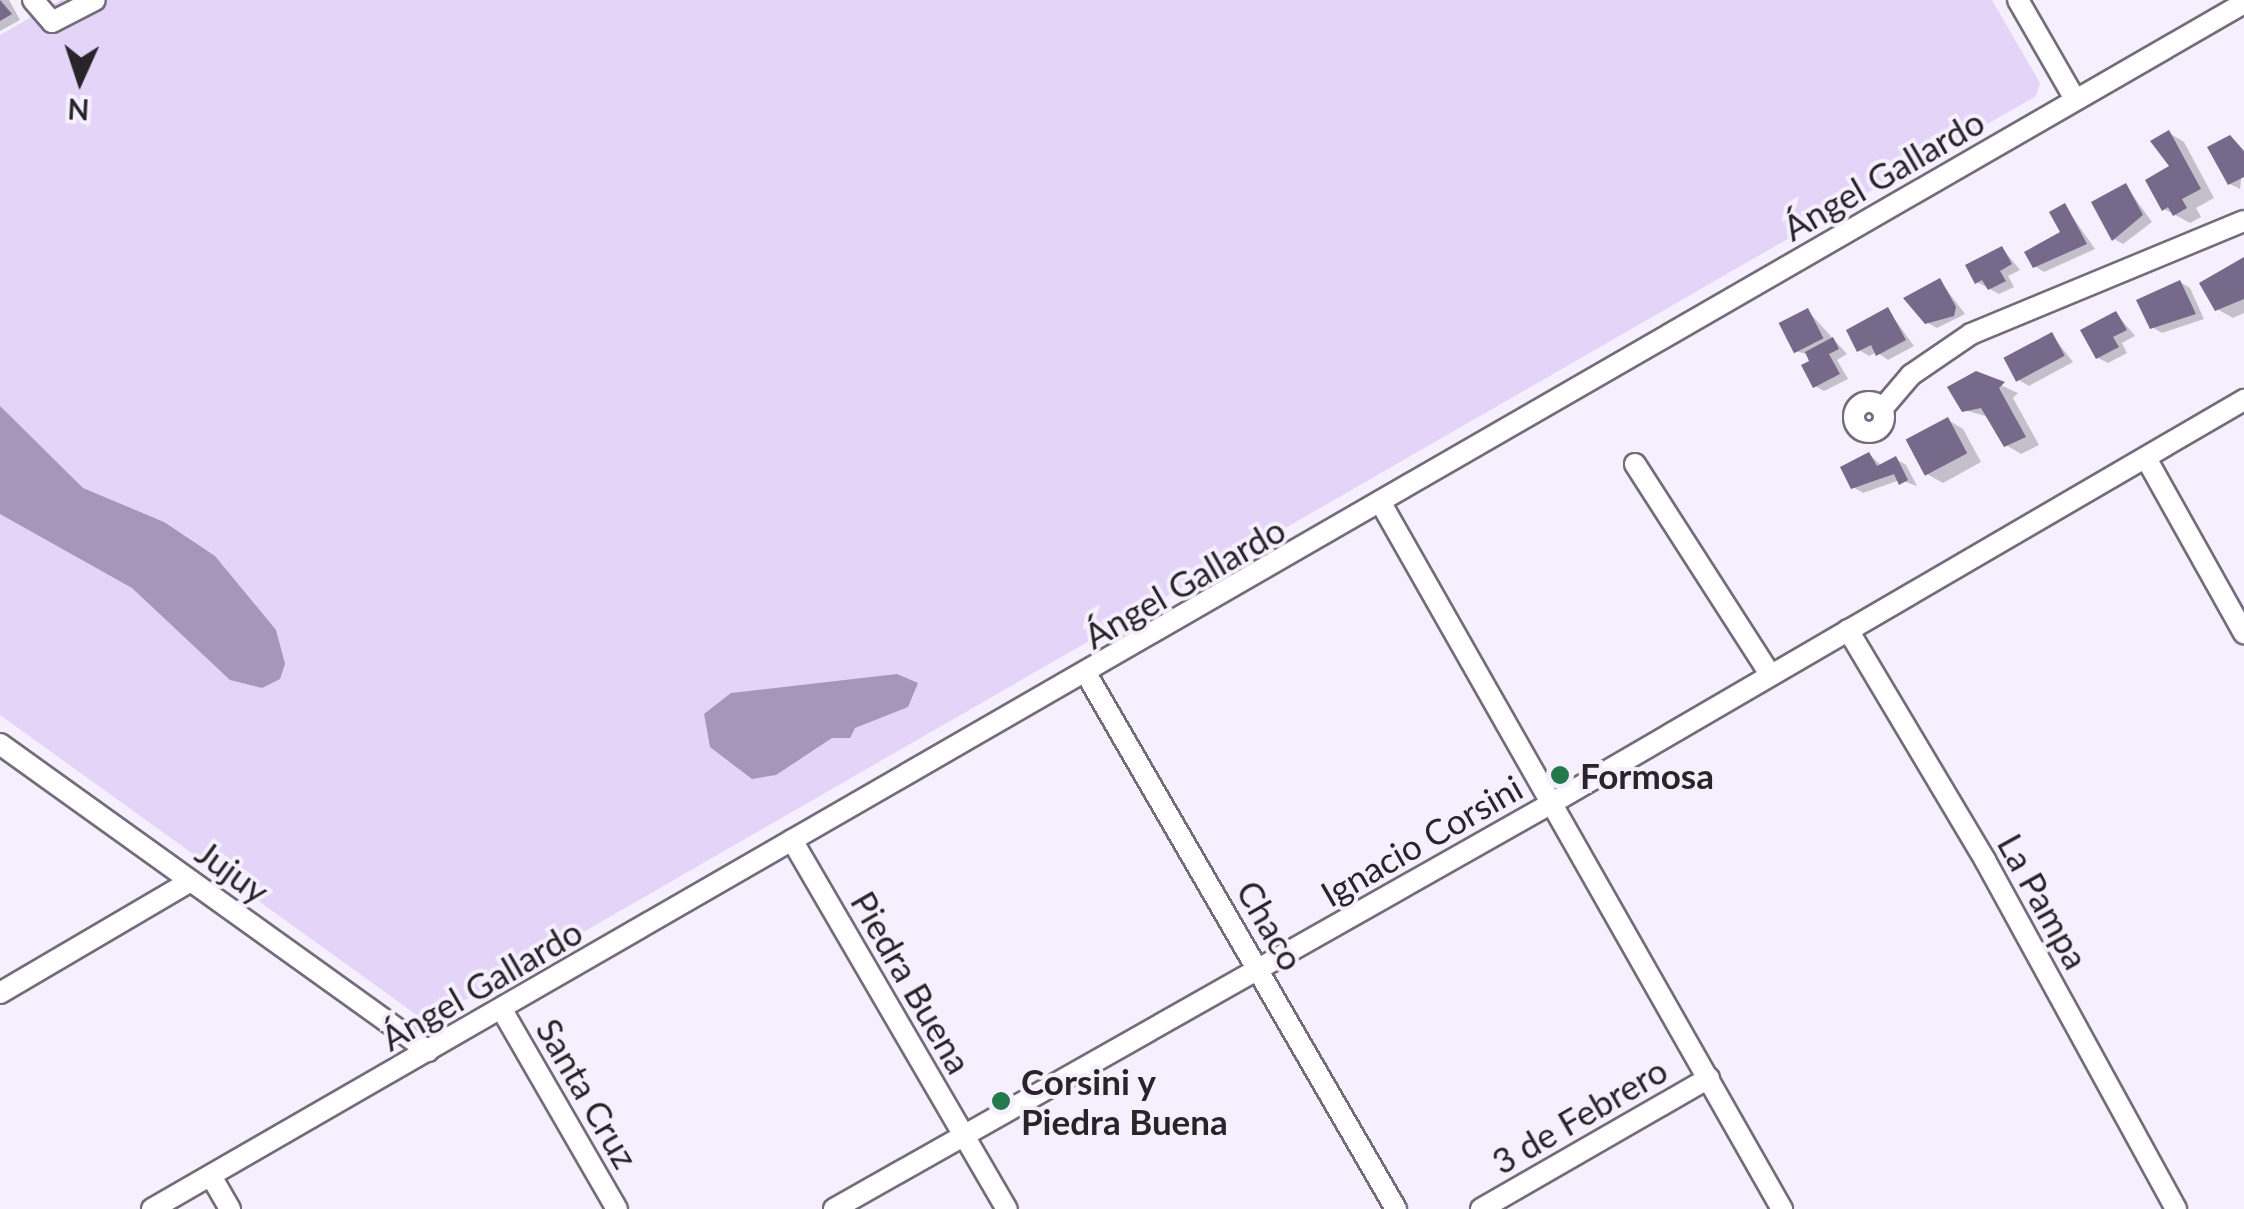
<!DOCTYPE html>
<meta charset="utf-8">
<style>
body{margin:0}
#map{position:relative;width:2244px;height:1209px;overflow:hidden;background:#f6f0fe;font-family:Lato,sans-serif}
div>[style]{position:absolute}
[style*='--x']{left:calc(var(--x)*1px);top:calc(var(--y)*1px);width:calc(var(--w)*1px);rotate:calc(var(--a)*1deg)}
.green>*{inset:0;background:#e4d4f8}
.water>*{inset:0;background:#a696b9}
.shadow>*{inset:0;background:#0003}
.building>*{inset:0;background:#776989;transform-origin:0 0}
.roads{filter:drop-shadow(2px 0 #736c7b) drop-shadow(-2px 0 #736c7b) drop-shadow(0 2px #736c7b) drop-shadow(0 -2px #736c7b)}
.minor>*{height:20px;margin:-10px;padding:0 10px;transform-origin:10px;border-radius:10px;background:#fff}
.minor>.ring{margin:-10px;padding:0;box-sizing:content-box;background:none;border:20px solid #fff;border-radius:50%}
.dots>*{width:28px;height:28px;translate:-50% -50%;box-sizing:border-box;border:5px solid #f6f0fe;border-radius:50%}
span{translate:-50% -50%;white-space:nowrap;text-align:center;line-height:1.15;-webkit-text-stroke:8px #f6f0fe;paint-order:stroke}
.street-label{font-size:35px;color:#27242a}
.poi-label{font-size:35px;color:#27242a;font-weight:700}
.left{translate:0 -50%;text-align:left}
.north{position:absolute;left:30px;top:30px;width:100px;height:100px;-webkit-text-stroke:8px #f6f0fe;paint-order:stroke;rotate:183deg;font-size:28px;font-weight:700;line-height:40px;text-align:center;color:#27242a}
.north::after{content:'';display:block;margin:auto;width:35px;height:45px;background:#27242a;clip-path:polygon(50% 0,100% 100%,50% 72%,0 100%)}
</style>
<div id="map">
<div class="green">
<div style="clip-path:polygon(61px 0,1992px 0,2040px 83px,2036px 96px,434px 1018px,421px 1018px,0 715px,0 35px)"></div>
</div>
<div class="water">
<div style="clip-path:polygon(0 406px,83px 488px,164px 522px,215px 556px,276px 630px,285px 664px,280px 679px,262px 688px,230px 680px,132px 588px,0 514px)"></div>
<div style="clip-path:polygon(897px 674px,918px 683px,908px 707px,855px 728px,850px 738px,832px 738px,776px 775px,752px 779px,710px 747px,704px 714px,731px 693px)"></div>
</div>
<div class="shadow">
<div style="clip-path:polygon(0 0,9px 0,20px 20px,0 31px)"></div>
<div style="clip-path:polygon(2169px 133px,2184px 142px,2214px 198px,2196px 208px,2201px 217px,2190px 223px,2164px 209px,2173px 167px)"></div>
<div style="clip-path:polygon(2230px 137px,2244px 152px,2240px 189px,2230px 184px)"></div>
<div style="clip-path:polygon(2126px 186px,2152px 222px,2123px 244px,2114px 239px)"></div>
<div style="clip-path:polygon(2065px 206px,2095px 249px,2044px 272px,2035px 266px,2064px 233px)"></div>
<div style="clip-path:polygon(2002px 248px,2020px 270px,2008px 276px,2014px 287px,1999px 294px,1977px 282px)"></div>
<div style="clip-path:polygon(2244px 260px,2244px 313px,2233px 318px,2217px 309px)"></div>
<div style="clip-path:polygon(1940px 281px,1965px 314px,1937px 328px,1926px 322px)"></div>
<div style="clip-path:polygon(2180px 282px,2190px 288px,2204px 319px,2162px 333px,2152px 327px)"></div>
<div style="clip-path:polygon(1888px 310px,1914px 346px,1888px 360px,1877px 352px,1869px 356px,1859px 350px)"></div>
<div style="clip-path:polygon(1808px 311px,1847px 354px,1837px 360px,1848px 379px,1824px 391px,1815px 386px,1809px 355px,1796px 351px)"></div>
<div style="clip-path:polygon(2116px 313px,2135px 336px,2122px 343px,2127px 353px,2108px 363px,2098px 358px)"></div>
<div style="clip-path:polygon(2052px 335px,2073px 362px,2029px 386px,2019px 380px)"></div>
<div style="clip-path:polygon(1976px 374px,2018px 393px,2013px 398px,2039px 445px,2021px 454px,2006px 445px,1989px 417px,1964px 410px)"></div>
<div style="clip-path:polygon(1948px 420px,1963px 429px,1981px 462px,1943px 483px,1927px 474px)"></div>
<div style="clip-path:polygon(1869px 454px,1882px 466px,1896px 459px,1906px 465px,1917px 486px,1900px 480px,1863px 493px,1853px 487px)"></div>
</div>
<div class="building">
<div style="clip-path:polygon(0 0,12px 14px,0 21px)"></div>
<div style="clip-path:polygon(2169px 130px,2201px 189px,2182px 199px,2187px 208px,2173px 216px,2168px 207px,2162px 211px,2145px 180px,2169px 166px,2150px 141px)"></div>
<div style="clip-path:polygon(2230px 135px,2244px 151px,2244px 177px,2228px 185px,2207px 147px)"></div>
<div style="clip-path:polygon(2126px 183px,2143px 215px,2112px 241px,2091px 202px)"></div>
<div style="clip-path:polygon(2065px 203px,2087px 244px,2033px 268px,2024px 252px,2060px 232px,2049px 212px)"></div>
<div style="clip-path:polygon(2002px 246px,2012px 264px,2000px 271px,2006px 281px,1988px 290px,1982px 280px,1975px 284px,1965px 265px)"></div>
<div style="clip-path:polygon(2244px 257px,2244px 299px,2215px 311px,2199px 283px)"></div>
<div style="clip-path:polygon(1940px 278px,1956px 307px,1954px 316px,1925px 324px,1903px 298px)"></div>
<div style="clip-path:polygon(2180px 280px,2196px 314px,2150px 329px,2136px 300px)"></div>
<div style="clip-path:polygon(1888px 307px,1906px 340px,1876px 356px,1871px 345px,1857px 352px,1846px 330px)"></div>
<div style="left:1808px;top:308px;width:34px;height:33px;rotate:63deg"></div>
<div style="clip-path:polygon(2116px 311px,2127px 330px,2113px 337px,2119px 347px,2096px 359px,2080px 330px)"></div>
<div style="left:2052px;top:332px;width:27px;height:55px;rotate:62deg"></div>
<div style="clip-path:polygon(1833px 337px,1839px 349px,1829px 354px,1840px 374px,1813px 388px,1801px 365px,1809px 361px,1805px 352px)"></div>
<div style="clip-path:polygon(1976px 371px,2005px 382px,1999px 388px,2026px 437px,2004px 447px,1981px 408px,1962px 412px,1947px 387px)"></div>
<div style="left:1948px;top:417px;width:41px;height:48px;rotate:62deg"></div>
<div style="clip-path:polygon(1869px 452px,1877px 466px,1896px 456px,1908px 480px,1899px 485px,1894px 474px,1851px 489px,1840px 467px)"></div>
</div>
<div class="roads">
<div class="minor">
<div style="--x:33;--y:0;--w:29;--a:49"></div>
<div style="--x:52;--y:22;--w:48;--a:-27.1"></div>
<div style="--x:2018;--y:0;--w:114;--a:60.1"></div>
<div class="ring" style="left:1854px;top:402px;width:10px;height:10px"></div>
<div style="--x:1882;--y:409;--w:45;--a:-49.5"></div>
<div style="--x:1911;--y:375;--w:73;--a:-34.3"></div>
<div style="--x:1971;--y:334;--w:295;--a:-22.5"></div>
<div style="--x:2146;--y:458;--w:201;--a:60.8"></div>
<div style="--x:1635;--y:464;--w:250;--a:57.3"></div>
<div style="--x:1382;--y:505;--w:810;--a:60.4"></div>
<div style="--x:1848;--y:630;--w:268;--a:59.2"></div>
<div style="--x:1985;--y:860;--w:398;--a:61.3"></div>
<div style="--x:1087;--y:675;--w:617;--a:59.94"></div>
<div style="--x:0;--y:744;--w:527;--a:35.65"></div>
<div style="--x:792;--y:840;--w:427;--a:59.8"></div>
<div style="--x:0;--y:993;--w:221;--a:-30.4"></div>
<div style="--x:502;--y:1010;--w:230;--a:60"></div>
<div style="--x:211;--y:1176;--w:38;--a:60"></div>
<div style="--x:152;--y:1209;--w:2415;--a:-29.96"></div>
<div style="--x:834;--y:1209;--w:825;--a:-29.49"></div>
<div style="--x:1552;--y:803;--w:801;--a:-30.22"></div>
<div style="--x:1481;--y:1209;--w:263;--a:-29.9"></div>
</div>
</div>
<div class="dots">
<div style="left:1560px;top:775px;background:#24794b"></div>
<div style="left:1001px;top:1101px;background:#24794b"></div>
</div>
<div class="street-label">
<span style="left:1883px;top:174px;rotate:-30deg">Ángel Gallardo</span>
<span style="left:1184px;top:582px;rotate:-30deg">Ángel Gallardo</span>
<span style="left:1421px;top:840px;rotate:-30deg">Ignacio Corsini</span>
<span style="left:233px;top:871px;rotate:36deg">Jujuy</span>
<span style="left:2044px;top:901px;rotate:61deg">La Pampa</span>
<span style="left:1271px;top:925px;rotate:60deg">Chaco</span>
<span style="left:912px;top:982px;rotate:60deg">Piedra Buena</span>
<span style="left:481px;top:984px;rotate:-30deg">Ángel Gallardo</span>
<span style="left:588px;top:1093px;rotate:60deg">Santa Cruz</span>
<span style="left:1579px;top:1115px;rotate:-30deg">3 de Febrero</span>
</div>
<div class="poi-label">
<span class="left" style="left:1580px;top:775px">Formosa</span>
<span class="left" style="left:1021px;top:1101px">Corsini y<br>Piedra Buena</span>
</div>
<div class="north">N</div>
</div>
